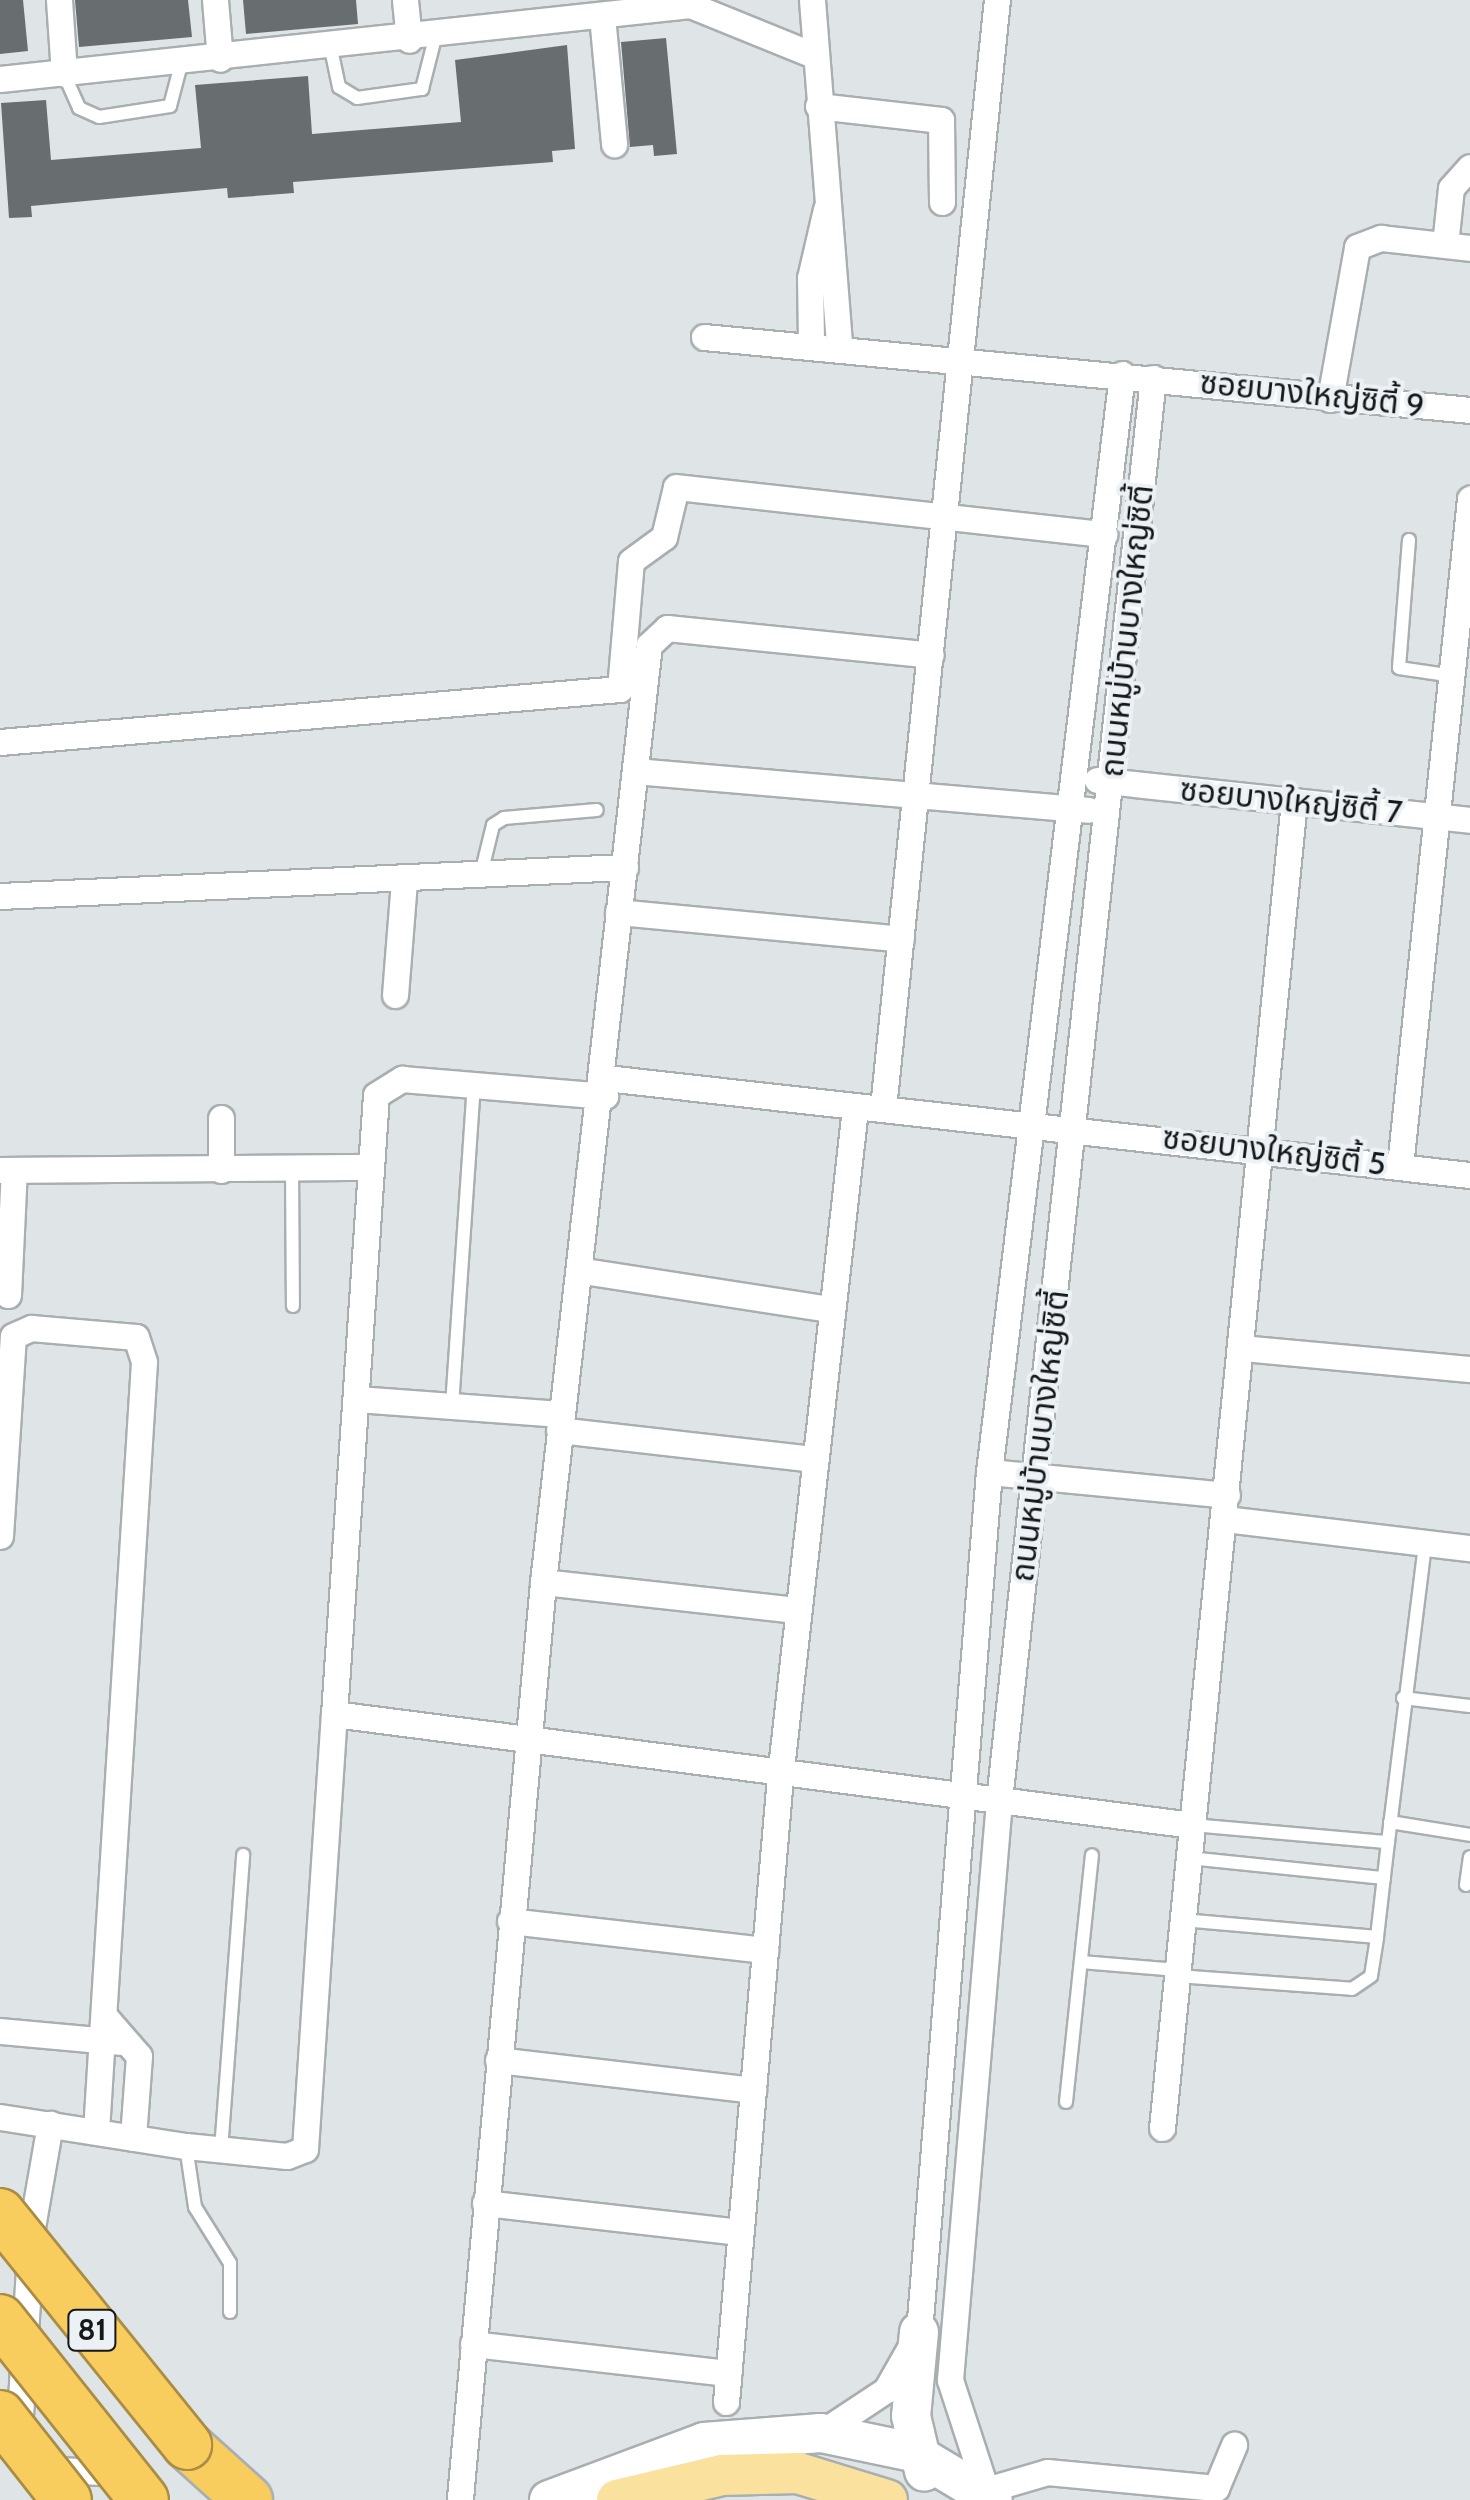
<!DOCTYPE html>
<meta charset="utf-8">
<style>
body{margin:0}
#map{position:relative;width:1470px;height:2500px;overflow:hidden;background:#dfe4e7;font-family:Cabin,"Noto Sans Thai",sans-serif}
div>[style]{position:absolute}
[style*='--x']{left:calc(var(--x)*1px);top:calc(var(--y)*1px);width:calc(var(--w)*1px);rotate:calc(var(--a)*1deg)}
.building>*{inset:0;background:#686d70}
.roads{filter:drop-shadow(2px 0 #a9aeb1) drop-shadow(-2px 0 #a9aeb1) drop-shadow(0 2px #a9aeb1) drop-shadow(0 -2px #a9aeb1)}
.service>*{height:12px;margin:-6px;padding:0 6px;transform-origin:6px;border-radius:6px;background:#fff}
.minor>*{height:25px;margin:-12.5px;padding:0 12.5px;transform-origin:12.5px;border-radius:12.5px;background:#fff}
.secondary>*{height:38px;margin:-19px;padding:0 19px;transform-origin:19px;border-radius:19px;background:#fff}
.primary>*{height:40px;margin:-20px;padding:0 20px;transform-origin:20px;border-radius:20px;background:#fbe19e}
.motorway>*{height:48px;margin:-24px;padding:0 24px;transform-origin:24px;border-radius:24px;background:#f9cd5d}
.bridges{filter:drop-shadow(2px 0 #a98d45) drop-shadow(-2px 0 #a98d45) drop-shadow(0 2px #a98d45) drop-shadow(0 -2px #a98d45)}
.motorway-bridge>*{height:48px;margin:-24px;padding:0 24px;transform-origin:24px;border-radius:24px;background:#f9cd5d}
span{translate:-50% -50%;white-space:nowrap;text-align:center;line-height:1.15;-webkit-text-stroke:8px #ecf1f5;paint-order:stroke}
.shield-label span{padding:2px 8px;background:#ecf1f5;border:2px solid;border-radius:8px;-webkit-text-stroke-width:0}
.shield-label{font-size:30px;color:#151718;font-weight:700}
.street-label{font-size:32px;color:#151718}
</style>
<div id="map">
<div class="building">
<div style="clip-path:polygon(0 0,23px 0,28px 51px,0 54px)"></div>
<div style="clip-path:polygon(75px 0,188px 0,192px 37px,79px 47px)"></div>
<div style="clip-path:polygon(243px 0,356px 0,358px 24px,246px 34px)"></div>
<div style="clip-path:polygon(666px 38px,677px 154px,654px 156px,653px 145px,630px 147px,621px 42px)"></div>
<div style="clip-path:polygon(567px 45px,575px 149px,552px 151px,553px 162px,293px 182px,294px 193px,228px 198px,227px 188px,31px 206px,32px 217px,9px 218px,1px 103px,46px 100px,51px 160px,201px 148px,195px 85px,308px 76px,312px 134px,461px 122px,455px 60px)"></div>
</div>
<div class="roads">
<div class="service">
<div style="--x:331;--y:49;--w:39;--a:78"></div>
<div style="--x:339;--y:87;--w:21;--a:31"></div>
<div style="--x:357;--y:98;--w:66;--a:-7.9"></div>
<div style="--x:422;--y:89;--w:53;--a:-75.7"></div>
<div style="--x:64;--y:74;--w:37;--a:66"></div>
<div style="--x:79;--y:108;--w:22;--a:24"></div>
<div style="--x:99;--y:117;--w:72;--a:-8.8"></div>
<div style="--x:170;--y:106;--w:43;--a:-75.3"></div>
<div style="--x:1409;--y:540;--w:128;--a:94.5"></div>
<div style="--x:1399;--y:668;--w:55;--a:8.4"></div>
<div style="--x:481;--y:874;--w:50;--a:-76.2"></div>
<div style="--x:493;--y:825;--w:13;--a:-32"></div>
<div style="--x:504;--y:818;--w:93;--a:-4.9"></div>
<div style="--x:292;--y:1170;--w:136;--a:89.6"></div>
<div style="--x:452;--y:1406;--w:323;--a:-86.1"></div>
<div style="--x:1403;--y:1698;--w:67;--a:6.8"></div>
<div style="--x:1390;--y:1822;--w:81;--a:9.2"></div>
<div style="--x:1192;--y:1825;--w:197;--a:5"></div>
<div style="--x:1388;--y:1842;--w:300;--a:-82.9"></div>
<div style="--x:1189;--y:1858;--w:196;--a:5.9"></div>
<div style="--x:1466;--y:1885;--w:28;--a:-82"></div>
<div style="--x:1182;--y:1920;--w:196;--a:5"></div>
<div style="--x:1377;--y:1937;--w:96;--a:-83.4"></div>
<div style="--x:1081;--y:1962;--w:97;--a:4.7"></div>
<div style="--x:1177;--y:1976;--w:175;--a:4.2"></div>
<div style="--x:1352;--y:1989;--w:23;--a:-34"></div>
<div style="--x:1371;--y:1976;--w:39;--a:-81"></div>
<div style="--x:1066;--y:2102;--w:248;--a:-84"></div>
<div style="--x:186;--y:2146;--w:62;--a:81.6"></div>
<div style="--x:195;--y:2207;--w:66;--a:58"></div>
<div style="--x:230;--y:2263;--w:49;--a:90"></div>
<div style="--x:221;--y:2150;--w:296;--a:-85.7"></div>
</div>
<div class="minor">
<div style="--x:59;--y:0;--w:74;--a:86.1"></div>
<div style="--x:215;--y:0;--w:59;--a:85.2"></div>
<div style="--x:405;--y:0;--w:40;--a:84.3"></div>
<div style="--x:812;--y:0;--w:346;--a:85.5"></div>
<div style="--x:602;--y:16;--w:129;--a:84.6"></div>
<div style="--x:0;--y:79;--w:694;--a:-6.12"></div>
<div style="--x:690;--y:5;--w:133;--a:22.1"></div>
<div style="--x:818;--y:106;--w:124;--a:6.5"></div>
<div style="--x:941;--y:120;--w:82;--a:89.3"></div>
<div style="--x:1445;--y:245;--w:57;--a:-84"></div>
<div style="--x:1451;--y:188;--w:28;--a:-48"></div>
<div style="--x:704;--y:337;--w:769;--a:5.44"></div>
<div style="--x:811;--y:341;--w:63;--a:-90.9"></div>
<div style="--x:810;--y:278;--w:71;--a:-76.9"></div>
<div style="--x:1153;--y:378;--w:1431;--a:96.18"></div>
<div style="--x:999;--y:1801;--w:581;--a:94.84"></div>
<div style="--x:950;--y:2380;--w:116;--a:71.9"></div>
<div style="--x:986;--y:2490;--w:64;--a:-16.4"></div>
<div style="--x:1047;--y:2472;--w:170;--a:5.4"></div>
<div style="--x:1216;--y:2488;--w:47;--a:-67.3"></div>
<div style="--x:1330;--y:399;--w:154;--a:-79.9"></div>
<div style="--x:1357;--y:247;--w:26;--a:-21"></div>
<div style="--x:1381;--y:238;--w:90;--a:6.4"></div>
<div style="--x:0;--y:742;--w:622;--a:-4.89"></div>
<div style="--x:620;--y:689;--w:128;--a:-85.1"></div>
<div style="--x:631;--y:561;--w:41;--a:-36"></div>
<div style="--x:664;--y:537;--w:51;--a:-76.5"></div>
<div style="--x:676;--y:487;--w:431;--a:6.3"></div>
<div style="--x:635;--y:771;--w:455;--a:4.9"></div>
<div style="--x:1097;--y:780;--w:375;--a:6.1"></div>
<div style="--x:0;--y:896;--w:626;--a:-2.66"></div>
<div style="--x:618;--y:912;--w:284;--a:5.4"></div>
<div style="--x:395;--y:995;--w:115;--a:-85.5"></div>
<div style="--x:606;--y:1078;--w:869;--a:6.41"></div>
<div style="--x:883;--y:1108;--w:1114;--a:-84.13"></div>
<div style="--x:221;--y:1118;--w:52;--a:90"></div>
<div style="--x:1400;--y:1166;--w:671;--a:-84.01"></div>
<div style="--x:0;--y:1170;--w:366;--a:-0.5"></div>
<div style="--x:584;--y:1271;--w:248;--a:8.8"></div>
<div style="--x:8;--y:1295;--w:125;--a:-87.3"></div>
<div style="--x:1242;--y:1348;--w:229;--a:5.3"></div>
<div style="--x:356;--y:1399;--w:206;--a:4.2"></div>
<div style="--x:559;--y:1430;--w:256;--a:6.5"></div>
<div style="--x:989;--y:1472;--w:239;--a:5.5"></div>
<div style="--x:1225;--y:1519;--w:247;--a:6.8"></div>
<div style="--x:0;--y:1536;--w:200;--a:-86.3"></div>
<div style="--x:13;--y:1336;--w:20;--a:-24"></div>
<div style="--x:31;--y:1328;--w:105;--a:4.9"></div>
<div style="--x:136;--y:1337;--w:26;--a:72"></div>
<div style="--x:144;--y:1362;--w:770;--a:93.57"></div>
<div style="--x:543;--y:1582;--w:256;--a:6.3"></div>
<div style="--x:334;--y:1714;--w:620;--a:-86.12"></div>
<div style="--x:376;--y:1095;--w:31;--a:-32"></div>
<div style="--x:402;--y:1079;--w:204;--a:4.8"></div>
<div style="--x:510;--y:1921;--w:257;--a:6.5"></div>
<div style="--x:106;--y:2018;--w:50;--a:49"></div>
<div style="--x:139;--y:2056;--w:82;--a:94.2"></div>
<div style="--x:0;--y:2031;--w:121;--a:5.2"></div>
<div style="--x:498;--y:2060;--w:257;--a:6.7"></div>
<div style="--x:0;--y:2117;--w:188;--a:8.9"></div>
<div style="--x:186;--y:2146;--w:101;--a:5.7"></div>
<div style="--x:287;--y:2156;--w:19;--a:-21"></div>
<div style="--x:305;--y:2149;--w:436;--a:-86.2"></div>
<div style="--x:334;--y:1714;--w:865;--a:7.37"></div>
<div style="--x:1162;--y:2128;--w:1334;--a:-84.32"></div>
<div style="--x:485;--y:2203;--w:257;--a:6.5"></div>
<div style="--x:473;--y:2344;--w:257;--a:6.5"></div>
<div style="--x:726;--y:2402;--w:627;--a:-85.06"></div>
<div style="--x:780;--y:1777;--w:673;--a:-83.6"></div>
<div style="--x:19;--y:2432;--w:199;--a:-86.5"></div>
<div style="--x:31;--y:2233;--w:111;--a:-80.1"></div>
<div style="--x:821;--y:2433;--w:78;--a:-33.5"></div>
<div style="--x:886;--y:2390;--w:67;--a:-60.4"></div>
<div style="--x:919;--y:2332;--w:863;--a:-85.35"></div>
<div style="--x:989;--y:1472;--w:1106;--a:-83.09"></div>
<div style="--x:41;--y:2469;--w:80;--a:2.9"></div>
<div style="--x:460;--y:2498;--w:920;--a:-84.82"></div>
<div style="--x:543;--y:1582;--w:943;--a:-83.55"></div>
<div style="--x:649;--y:645;--w:25;--a:-43"></div>
<div style="--x:667;--y:628;--w:265;--a:5.8"></div>
</div>
<div class="secondary">
<div style="--x:919;--y:2332;--w:84;--a:95.4"></div>
<div style="--x:911;--y:2416;--w:57;--a:76.7"></div>
<div style="--x:549;--y:2500;--w:165;--a:-20.5"></div>
<div style="--x:704;--y:2442;--w:117;--a:-4.4"></div>
<div style="--x:821;--y:2433;--w:94;--a:11.7"></div>
<div style="--x:913;--y:2452;--w:93;--a:31"></div>
</div>
<div class="primary">
<div style="--x:617;--y:2500;--w:108;--a:-13.4"></div>
<div style="--x:722;--y:2475;--w:76;--a:-1.5"></div>
<div style="--x:798;--y:2473;--w:93;--a:16.9"></div>
</div>
<div class="motorway">
<div style="--x:187;--y:2445;--w:82;--a:42"></div>
</div>
</div>
<div class="bridges">
<div class="motorway-bridge">
<div style="--x:0;--y:2213;--w:298;--a:51.1"></div>
<div style="--x:0;--y:2319;--w:231;--a:51.5"></div>
<div style="--x:0;--y:2415;--w:108;--a:51.8"></div>
</div>
</div>
<div class="shield-label">
<span style="left:92px;top:2330px">81</span>
</div>
<div class="street-label">
<span style="left:1312px;top:394px;rotate:6deg">ซอยบางใหญ่ซิตี้ 9</span>
<span style="left:1127px;top:631px;rotate:-84deg">ถนนหมู่บ้านบางใหญ่ซิตี้</span>
<span style="left:1291px;top:801px;rotate:6deg">ซอยบางใหญ่ซิตี้ 7</span>
<span style="left:1274px;top:1151px;rotate:7deg">ซอยบางใหญ่ซิตี้ 5</span>
<span style="left:1040px;top:1436px;rotate:-83deg">ถนนหมู่บ้านบางใหญ่ซิตี้</span>
</div>
</div>
